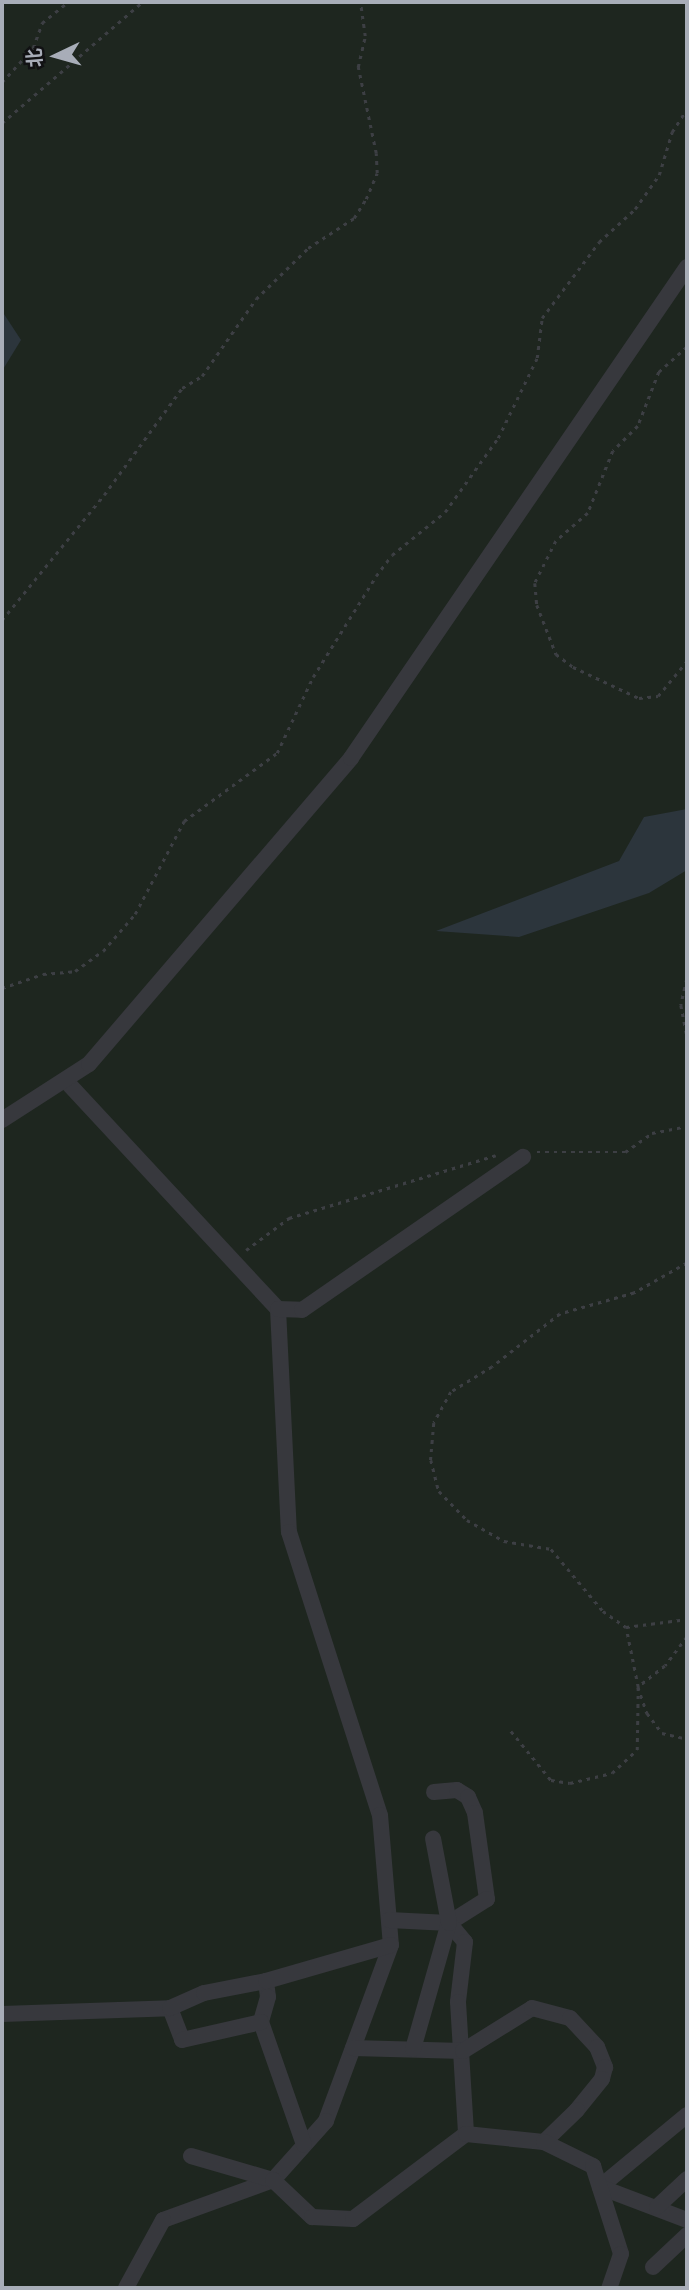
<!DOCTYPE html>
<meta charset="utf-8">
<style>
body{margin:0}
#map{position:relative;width:689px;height:2290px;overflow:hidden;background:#161618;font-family:Arial,"Noto Sans SC",sans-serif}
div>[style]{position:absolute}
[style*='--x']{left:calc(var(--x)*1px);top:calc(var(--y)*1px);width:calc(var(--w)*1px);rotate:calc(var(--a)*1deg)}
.green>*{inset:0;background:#1e261f;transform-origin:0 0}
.water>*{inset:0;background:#2c353c}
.path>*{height:2.5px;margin-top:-1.25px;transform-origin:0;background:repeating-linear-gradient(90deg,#3d3f44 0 3.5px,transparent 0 8.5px)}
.street>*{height:16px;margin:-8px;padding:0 8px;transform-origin:8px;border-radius:8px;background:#37383d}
span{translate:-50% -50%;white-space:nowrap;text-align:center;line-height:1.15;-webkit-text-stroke:5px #111113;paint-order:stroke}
.frame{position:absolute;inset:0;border:4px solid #a8adb8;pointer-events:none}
.north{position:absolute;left:21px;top:21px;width:70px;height:70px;-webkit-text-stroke:5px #111113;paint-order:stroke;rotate:265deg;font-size:19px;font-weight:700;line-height:28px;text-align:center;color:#a8adb8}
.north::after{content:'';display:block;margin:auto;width:24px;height:32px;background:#a8adb8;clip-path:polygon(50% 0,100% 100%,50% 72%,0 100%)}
</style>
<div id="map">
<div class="green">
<div style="left:2px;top:2px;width:685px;height:2286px"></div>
</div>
<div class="water">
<div style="clip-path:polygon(2px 311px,21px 340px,2px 371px)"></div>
<div style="clip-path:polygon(687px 809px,687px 870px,649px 893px,519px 937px,436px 931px,619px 861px,644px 817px)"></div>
</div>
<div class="path">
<div style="--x:2;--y:82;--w:46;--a:-47.6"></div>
<div style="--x:33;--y:48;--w:27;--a:-70"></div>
<div style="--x:42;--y:23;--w:33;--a:-39"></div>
<div style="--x:2;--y:123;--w:185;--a:-40.8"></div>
<div style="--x:687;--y:347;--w:38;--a:138"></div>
<div style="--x:659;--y:372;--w:58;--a:111.3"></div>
<div style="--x:638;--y:426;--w:35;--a:135"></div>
<div style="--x:613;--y:451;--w:67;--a:112"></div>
<div style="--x:588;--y:513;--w:43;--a:138.8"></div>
<div style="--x:556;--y:541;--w:47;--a:116.6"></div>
<div style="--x:535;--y:583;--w:22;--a:85"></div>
<div style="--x:537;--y:605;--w:53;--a:68.8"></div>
<div style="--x:556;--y:654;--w:21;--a:37"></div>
<div style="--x:573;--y:667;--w:73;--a:25.2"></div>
<div style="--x:639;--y:698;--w:19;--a:-6"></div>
<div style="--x:658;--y:696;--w:45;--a:-50.4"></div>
<div style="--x:2;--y:620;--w:161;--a:-50.8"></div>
<div style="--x:104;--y:495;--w:132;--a:-53.9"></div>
<div style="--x:182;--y:388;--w:23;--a:-31"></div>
<div style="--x:202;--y:376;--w:94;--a:-55"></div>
<div style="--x:256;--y:299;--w:73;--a:-44.4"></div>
<div style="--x:308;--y:248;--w:55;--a:-33.1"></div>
<div style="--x:354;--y:218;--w:22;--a:-58"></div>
<div style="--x:366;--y:199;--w:28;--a:-67"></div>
<div style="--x:377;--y:173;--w:20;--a:-93"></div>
<div style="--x:376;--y:153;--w:88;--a:-101.8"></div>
<div style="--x:358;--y:67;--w:32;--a:-77"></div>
<div style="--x:365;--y:36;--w:34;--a:-98"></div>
<div style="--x:687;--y:979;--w:27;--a:103"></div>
<div style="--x:681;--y:1005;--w:33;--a:79"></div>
<div style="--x:2;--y:988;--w:43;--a:-18.9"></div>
<div style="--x:43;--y:974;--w:32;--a:-5"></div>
<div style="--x:75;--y:971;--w:34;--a:-36"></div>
<div style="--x:103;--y:951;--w:49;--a:-49.1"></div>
<div style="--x:135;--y:914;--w:105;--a:-62.2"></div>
<div style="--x:184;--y:821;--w:115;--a:-36.2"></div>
<div style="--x:277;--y:753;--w:84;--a:-64.7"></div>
<div style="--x:313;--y:677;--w:119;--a:-58"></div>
<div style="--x:376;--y:576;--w:26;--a:-53"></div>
<div style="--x:392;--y:555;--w:68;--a:-39.1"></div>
<div style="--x:445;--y:512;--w:91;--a:-54.4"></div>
<div style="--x:498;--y:438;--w:89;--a:-64"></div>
<div style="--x:537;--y:358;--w:40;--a:-82.9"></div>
<div style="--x:542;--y:318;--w:95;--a:-53.1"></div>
<div style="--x:599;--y:242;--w:49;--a:-42.5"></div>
<div style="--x:635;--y:209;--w:42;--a:-54.8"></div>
<div style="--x:659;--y:175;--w:45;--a:-73.2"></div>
<div style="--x:672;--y:132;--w:27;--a:-57"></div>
<div style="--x:537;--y:1152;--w:88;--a:0"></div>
<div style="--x:625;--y:1152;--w:33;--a:-35"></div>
<div style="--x:652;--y:1133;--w:36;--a:-11"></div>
<div style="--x:246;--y:1250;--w:54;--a:-36.7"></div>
<div style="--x:289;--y:1218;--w:216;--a:-16.9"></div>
<div style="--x:687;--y:1263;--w:61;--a:150.5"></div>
<div style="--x:634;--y:1293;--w:77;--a:164.2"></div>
<div style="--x:560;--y:1314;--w:86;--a:142.1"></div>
<div style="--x:492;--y:1367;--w:48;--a:148.6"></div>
<div style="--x:451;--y:1392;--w:35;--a:119"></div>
<div style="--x:434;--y:1423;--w:37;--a:95"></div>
<div style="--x:431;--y:1460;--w:32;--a:76"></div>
<div style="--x:439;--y:1491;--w:40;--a:46"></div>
<div style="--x:467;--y:1520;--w:43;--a:29.6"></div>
<div style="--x:504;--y:1541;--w:48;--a:9.7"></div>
<div style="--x:551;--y:1549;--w:81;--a:50"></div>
<div style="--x:603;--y:1611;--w:28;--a:35"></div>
<div style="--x:626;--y:1627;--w:62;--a:-7.5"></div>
<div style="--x:687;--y:1637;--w:36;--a:127"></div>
<div style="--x:665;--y:1666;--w:34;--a:142"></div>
<div style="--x:638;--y:1687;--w:28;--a:71"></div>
<div style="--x:647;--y:1713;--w:25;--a:53"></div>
<div style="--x:662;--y:1733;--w:26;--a:13"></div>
<div style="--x:511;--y:1731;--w:63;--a:50.8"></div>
<div style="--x:551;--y:1780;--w:19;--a:9"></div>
<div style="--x:570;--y:1783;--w:43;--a:-13.4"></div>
<div style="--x:612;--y:1773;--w:34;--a:-43"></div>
<div style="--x:637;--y:1750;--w:63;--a:-89.1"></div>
<div style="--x:638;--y:1687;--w:60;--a:-101.5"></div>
</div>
<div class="street">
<div style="--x:65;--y:1080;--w:313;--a:47.1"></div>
<div style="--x:278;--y:1309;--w:223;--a:87.2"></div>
<div style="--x:289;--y:1532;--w:297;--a:72.2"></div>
<div style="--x:380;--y:1815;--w:130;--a:85.2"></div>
<div style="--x:391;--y:1945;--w:188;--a:110.3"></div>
<div style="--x:326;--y:2121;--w:79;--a:131.9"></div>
<div style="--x:273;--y:2180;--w:117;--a:160"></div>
<div style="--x:163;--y:2220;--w:77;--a:118.6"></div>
<div style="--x:2;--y:1120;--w:103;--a:-32.8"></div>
<div style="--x:89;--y:1064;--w:403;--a:-49.4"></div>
<div style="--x:351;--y:758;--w:595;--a:-55.62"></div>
<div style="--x:278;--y:1309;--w:24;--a:2"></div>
<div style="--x:302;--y:1310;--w:269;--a:-34.7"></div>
<div style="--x:434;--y:1792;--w:23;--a:-5"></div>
<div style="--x:457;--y:1790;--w:13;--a:32"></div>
<div style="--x:468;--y:1797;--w:17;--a:66"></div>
<div style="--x:475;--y:1813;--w:87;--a:82.1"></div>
<div style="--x:487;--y:1899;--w:45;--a:147.7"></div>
<div style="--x:389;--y:1920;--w:60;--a:2.9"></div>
<div style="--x:449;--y:1923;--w:25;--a:50"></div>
<div style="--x:465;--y:1942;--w:60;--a:96.7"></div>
<div style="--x:458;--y:2002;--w:132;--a:86.5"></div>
<div style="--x:266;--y:1981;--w:16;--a:83"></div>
<div style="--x:268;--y:1997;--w:26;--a:106"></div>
<div style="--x:261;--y:2022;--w:130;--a:70.7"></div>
<div style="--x:170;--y:2008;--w:34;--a:69"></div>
<div style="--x:182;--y:2040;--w:81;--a:-12.8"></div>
<div style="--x:2;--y:2014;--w:168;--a:-2"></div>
<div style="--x:170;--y:2008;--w:37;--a:-24"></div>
<div style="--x:204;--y:1993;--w:63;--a:-11"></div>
<div style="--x:266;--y:1981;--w:130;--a:-16.1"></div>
<div style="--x:353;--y:2048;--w:110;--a:1.6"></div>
<div style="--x:463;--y:2051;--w:81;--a:-31.9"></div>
<div style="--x:532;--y:2008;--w:39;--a:15"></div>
<div style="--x:570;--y:2018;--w:40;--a:47"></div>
<div style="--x:597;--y:2047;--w:22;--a:68"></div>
<div style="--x:605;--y:2067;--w:12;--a:104"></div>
<div style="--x:602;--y:2079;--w:40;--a:129"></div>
<div style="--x:577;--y:2110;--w:46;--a:135.9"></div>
<div style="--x:413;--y:2049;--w:131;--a:-74.1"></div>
<div style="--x:449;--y:1923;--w:86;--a:-100.7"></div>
<div style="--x:687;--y:2115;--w:113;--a:140.4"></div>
<div style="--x:600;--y:2187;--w:93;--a:20.8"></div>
<div style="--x:191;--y:2156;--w:85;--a:16.3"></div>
<div style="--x:273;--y:2180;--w:54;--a:43.5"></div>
<div style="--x:312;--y:2217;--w:41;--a:2.8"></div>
<div style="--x:353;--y:2219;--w:141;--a:-37"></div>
<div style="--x:466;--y:2134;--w:78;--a:5.9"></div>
<div style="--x:544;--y:2142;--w:55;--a:26.1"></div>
<div style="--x:593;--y:2166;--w:92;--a:72.3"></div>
<div style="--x:621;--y:2254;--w:36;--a:109"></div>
<div style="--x:657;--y:2207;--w:41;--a:-43"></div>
<div style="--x:653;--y:2267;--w:47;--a:-43.3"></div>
</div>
<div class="frame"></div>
<div class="north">北</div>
</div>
